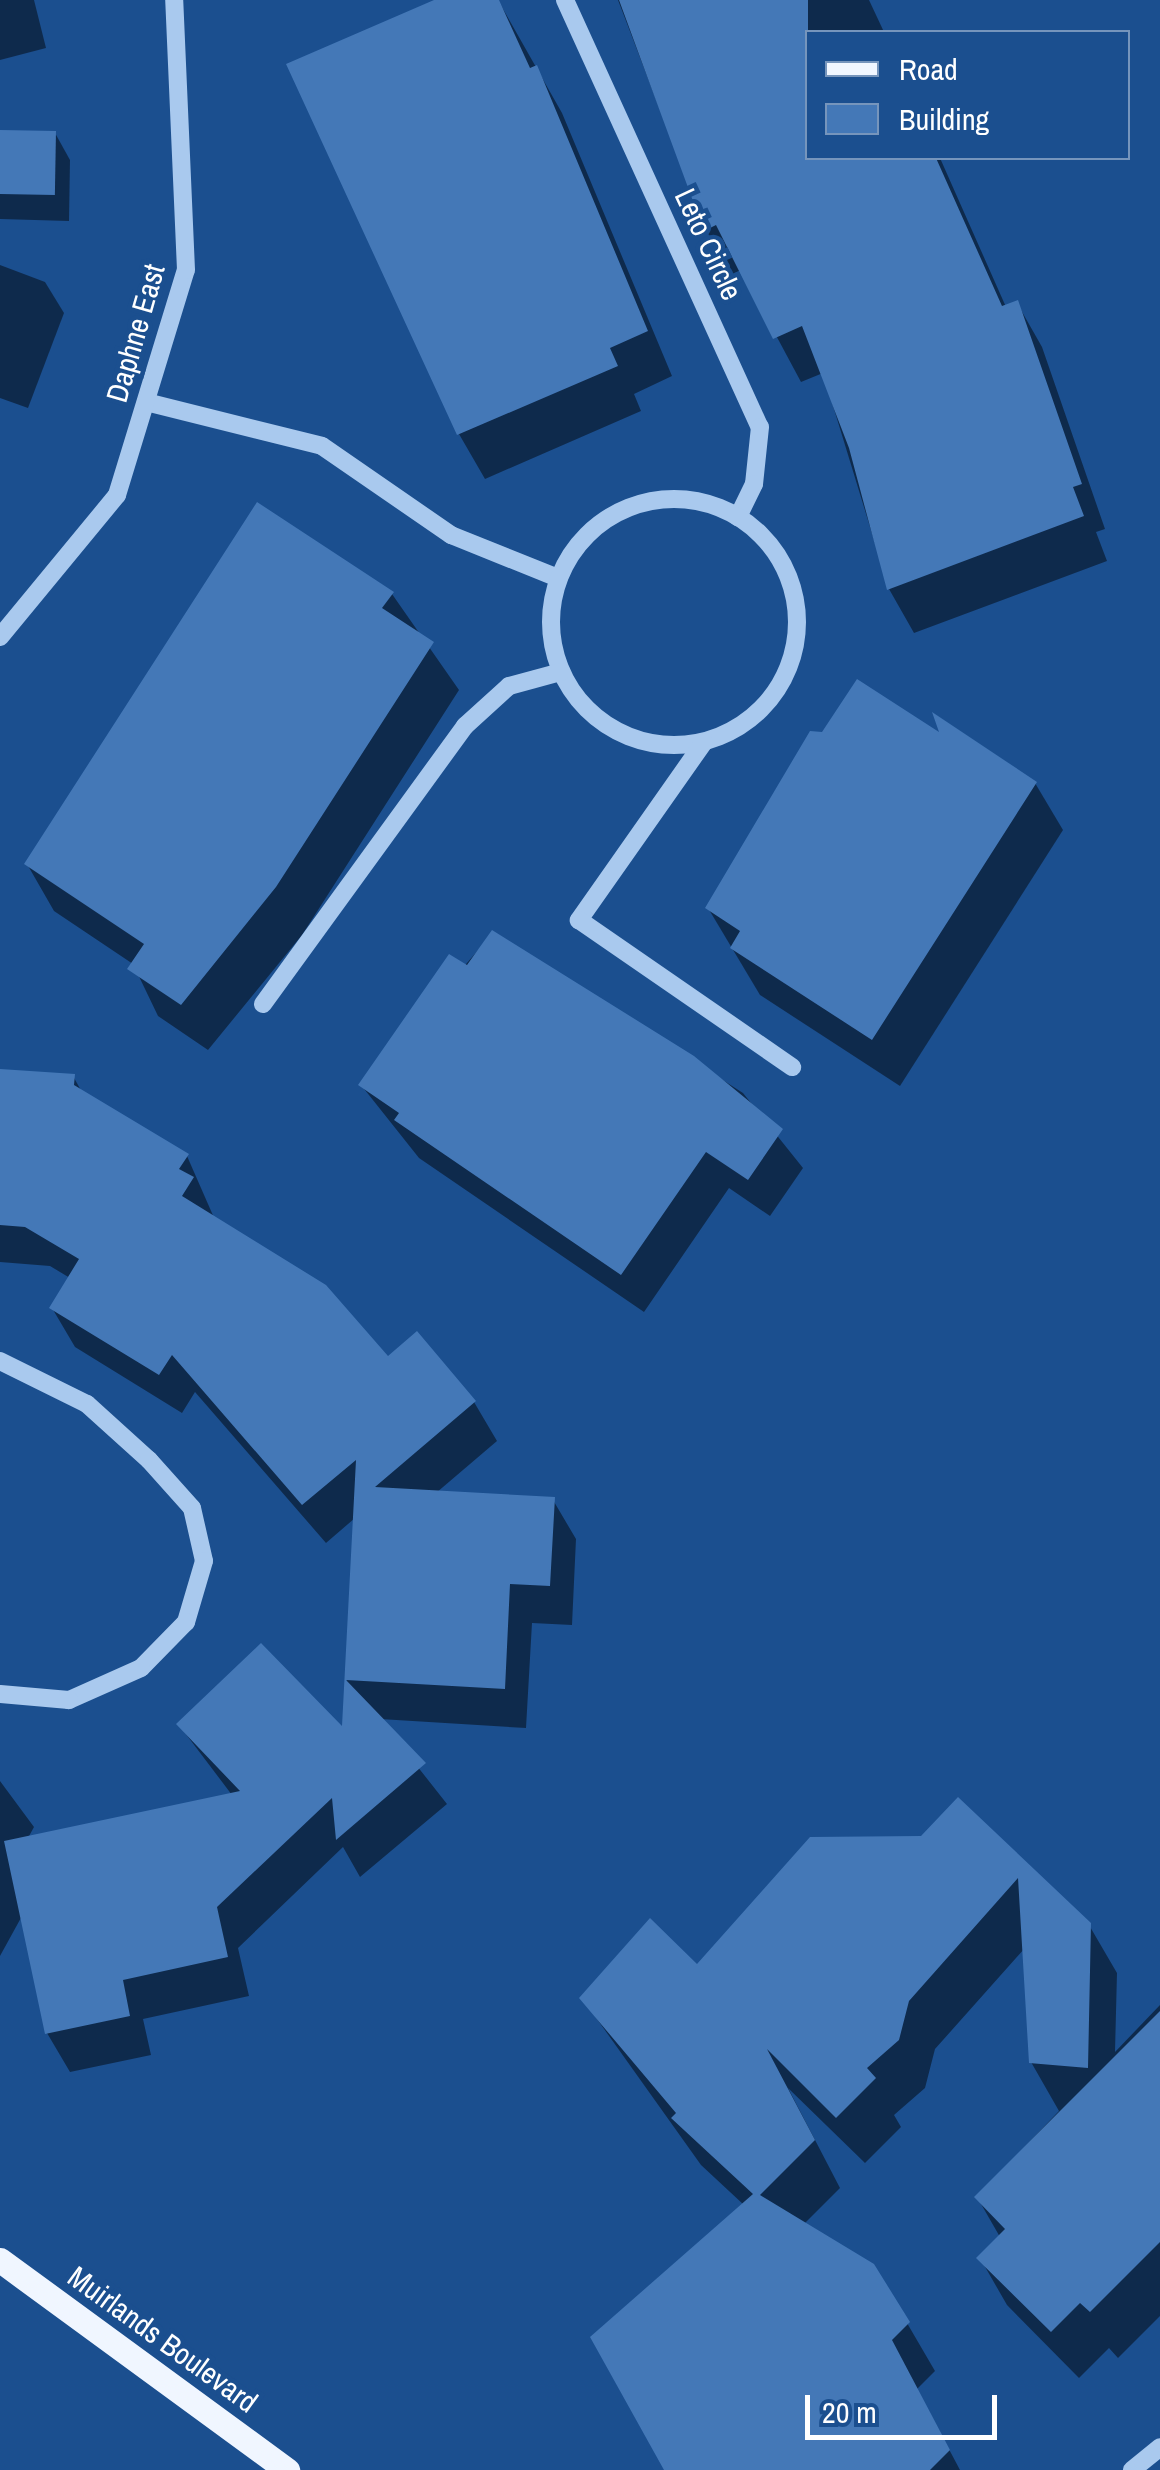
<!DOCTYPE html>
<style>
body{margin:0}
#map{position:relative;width:1160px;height:2470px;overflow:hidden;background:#1b4f8f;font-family:"Archivo Narrow",sans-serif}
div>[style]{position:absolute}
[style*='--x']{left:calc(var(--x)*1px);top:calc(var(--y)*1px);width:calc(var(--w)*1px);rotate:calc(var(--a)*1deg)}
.shadow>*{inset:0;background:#0007}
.building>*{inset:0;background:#4478b7;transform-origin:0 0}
.minor>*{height:18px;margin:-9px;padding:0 9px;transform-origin:9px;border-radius:9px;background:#a9c9ee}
.minor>.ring{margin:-9px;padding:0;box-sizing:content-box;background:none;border:18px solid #a9c9ee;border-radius:50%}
.major>*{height:25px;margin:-12.5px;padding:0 12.5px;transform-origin:12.5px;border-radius:12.5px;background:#f0f6ff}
span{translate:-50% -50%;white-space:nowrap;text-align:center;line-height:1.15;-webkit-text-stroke:9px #1b4f8f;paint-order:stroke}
.street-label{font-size:30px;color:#fff}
.legend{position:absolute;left:805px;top:30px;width:325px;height:130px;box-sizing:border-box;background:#1b4f8f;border:2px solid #7695bc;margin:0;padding:12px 18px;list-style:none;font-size:30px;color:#fff}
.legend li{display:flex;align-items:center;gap:20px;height:50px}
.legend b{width:50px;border:2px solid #7695bc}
.scale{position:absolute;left:805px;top:2395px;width:192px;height:45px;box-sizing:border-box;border:5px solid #fff;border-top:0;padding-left:12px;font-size:30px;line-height:35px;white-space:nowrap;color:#fff;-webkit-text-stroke:8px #1b4f8f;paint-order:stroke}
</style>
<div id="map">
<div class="shadow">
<div style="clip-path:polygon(0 0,34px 0,46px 48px,0 60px)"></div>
<div style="clip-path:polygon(441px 0,498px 0,562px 113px,672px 376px,634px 394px,641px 411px,485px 479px,459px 434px)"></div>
<div style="clip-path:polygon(618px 0,869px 0,884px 32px,808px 32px,808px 158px,940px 158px,1006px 307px,1017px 303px,1042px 347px,1105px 529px,1096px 532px,1107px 561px,914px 633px,889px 589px,823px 373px,801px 382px,741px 270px,732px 274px,706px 230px)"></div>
<div style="clip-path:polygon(0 133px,55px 133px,70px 160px,69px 221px,0 219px)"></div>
<div style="clip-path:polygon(0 265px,45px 282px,64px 313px,28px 408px,0 398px)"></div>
<div style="clip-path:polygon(392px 594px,459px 690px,302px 935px,208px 1050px,158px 1016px,133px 964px,54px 911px,27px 864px)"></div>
<div style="clip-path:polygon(944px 738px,1035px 783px,1063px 830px,900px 1086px,760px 995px,708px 908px)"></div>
<div style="clip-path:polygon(493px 933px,743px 1093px,803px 1168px,770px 1216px,729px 1188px,644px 1312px,419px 1158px,361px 1085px)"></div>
<div style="clip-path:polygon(0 1072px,73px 1076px,83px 1094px,187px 1156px,215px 1220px,387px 1360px,474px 1402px,497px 1441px,436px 1493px,553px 1500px,576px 1539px,572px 1625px,532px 1623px,526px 1728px,380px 1719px,447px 1804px,360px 1877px,343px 1847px,238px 1948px,249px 1996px,143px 2019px,151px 2055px,70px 2072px,47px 2033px,22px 1916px,0 1956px,0 1781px,34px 1827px,28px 1838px,232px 1795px,179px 1725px,344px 1732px,355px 1518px,326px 1543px,195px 1392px,182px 1413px,75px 1347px,52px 1308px,70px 1278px,50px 1266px,0 1262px)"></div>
<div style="clip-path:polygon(959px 1801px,1089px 1925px,1117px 1973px,1115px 2052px,1160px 2005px,1160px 2316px,1118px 2358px,1109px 2348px,1079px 2378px,1007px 2305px,980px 2258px,1000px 2237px,977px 2197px,1059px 2111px,1031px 2062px,1025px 1948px,935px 2049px,925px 2088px,894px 2115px,901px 2127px,865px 2163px,788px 2088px,840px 2188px,804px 2224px,907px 2323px,935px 2371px,917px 2389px,960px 2470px,667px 2470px,744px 2205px,701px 2165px,582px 1998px,697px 1968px,922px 1839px)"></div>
</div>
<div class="building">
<div style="clip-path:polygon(434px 0,499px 0,530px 68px,537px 65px,648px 331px,610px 348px,618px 366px,457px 435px,286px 64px)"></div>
<div style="clip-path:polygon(619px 0,808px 0,808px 158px,936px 158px,1002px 306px,1018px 300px,1082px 484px,1073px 487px,1084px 516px,887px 590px,849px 448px,802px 326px,773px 339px,716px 225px,704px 231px)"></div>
<div style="left:0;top:130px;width:56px;height:64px;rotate:1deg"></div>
<div style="clip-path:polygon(257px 502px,394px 592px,382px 608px,434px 642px,276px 887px,181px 1005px,127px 969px,144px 944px,24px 864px)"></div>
<div style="clip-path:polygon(857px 679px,939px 732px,932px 712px,1037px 782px,872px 1040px,730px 948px,740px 931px,705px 908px,810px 731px,822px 732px)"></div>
<div style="clip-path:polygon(492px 930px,694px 1056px,783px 1129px,748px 1180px,706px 1152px,621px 1275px,394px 1120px,399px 1113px,358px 1085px,449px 954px,467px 965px)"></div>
<div style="clip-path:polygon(0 1069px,75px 1074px,74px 1085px,189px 1154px,179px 1169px,194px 1177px,182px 1196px,326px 1285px,388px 1356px,417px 1331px,476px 1401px,375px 1487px,555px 1497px,550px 1586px,510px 1584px,505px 1689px,346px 1680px,426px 1763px,336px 1840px,332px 1798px,217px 1907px,228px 1957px,123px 1980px,130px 2016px,45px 2034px,4px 1841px,240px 1791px,176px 1724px,261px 1643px,342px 1726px,356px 1460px,302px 1505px,172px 1355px,159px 1375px,49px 1308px,79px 1259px,25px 1227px,0 1225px)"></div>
<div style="clip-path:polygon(958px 1797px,1091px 1923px,1088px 2068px,1029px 2063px,1018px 1878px,909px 2001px,899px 2040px,867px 2068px,876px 2078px,836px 2118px,767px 2049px,815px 2140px,760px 2195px,874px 2264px,910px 2322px,892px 2340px,950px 2450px,930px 2470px,664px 2470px,590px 2337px,753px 2194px,671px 2118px,676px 2113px,579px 1998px,650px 1918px,697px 1964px,810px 1837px,921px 1836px)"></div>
<div style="clip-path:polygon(1160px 2011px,1160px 2242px,1090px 2312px,1080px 2303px,1051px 2332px,976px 2258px,1005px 2229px,974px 2197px)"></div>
</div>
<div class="minor">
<div style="--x:565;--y:0;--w:469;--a:65.5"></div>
<div style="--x:760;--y:427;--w:57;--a:96"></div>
<div style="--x:754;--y:484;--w:37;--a:116"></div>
<div style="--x:146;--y:402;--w:181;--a:14"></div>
<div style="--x:322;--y:446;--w:157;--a:34.6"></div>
<div style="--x:451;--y:535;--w:115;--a:21.9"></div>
<div class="ring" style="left:551px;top:499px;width:228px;height:228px"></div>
<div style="--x:0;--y:637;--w:184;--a:-50.5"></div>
<div style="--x:117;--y:495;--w:235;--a:-73"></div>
<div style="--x:186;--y:270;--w:270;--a:-92.5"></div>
<div style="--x:704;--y:742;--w:218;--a:125.1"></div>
<div style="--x:579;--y:920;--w:259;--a:34.6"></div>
<div style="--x:263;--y:1004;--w:344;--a:-54"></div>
<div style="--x:465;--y:726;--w:59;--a:-42.3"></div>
<div style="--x:509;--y:686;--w:54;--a:-15.1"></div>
<div style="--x:0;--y:1361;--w:97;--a:26.3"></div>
<div style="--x:87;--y:1404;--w:84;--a:42.1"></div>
<div style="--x:149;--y:1460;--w:64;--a:48.1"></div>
<div style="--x:192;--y:1508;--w:54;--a:77.2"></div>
<div style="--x:204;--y:1561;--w:64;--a:106.4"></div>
<div style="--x:186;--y:1622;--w:64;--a:134.4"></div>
<div style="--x:141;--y:1668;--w:79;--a:156"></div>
<div style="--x:69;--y:1700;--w:69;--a:-175"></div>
<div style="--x:1132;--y:2470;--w:36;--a:-39"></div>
</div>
<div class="major">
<div style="--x:0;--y:2260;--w:356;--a:36.2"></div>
</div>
<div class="street-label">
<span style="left:709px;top:244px;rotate:65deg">Leto Circle</span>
<span style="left:135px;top:333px;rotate:-74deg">Daphne East</span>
<span style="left:163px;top:2339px;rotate:36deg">Muirlands Boulevard</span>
</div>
<ul class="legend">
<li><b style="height:12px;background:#f0f6ff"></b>Road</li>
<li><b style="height:28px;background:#4478b7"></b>Building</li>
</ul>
<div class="scale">20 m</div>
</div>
